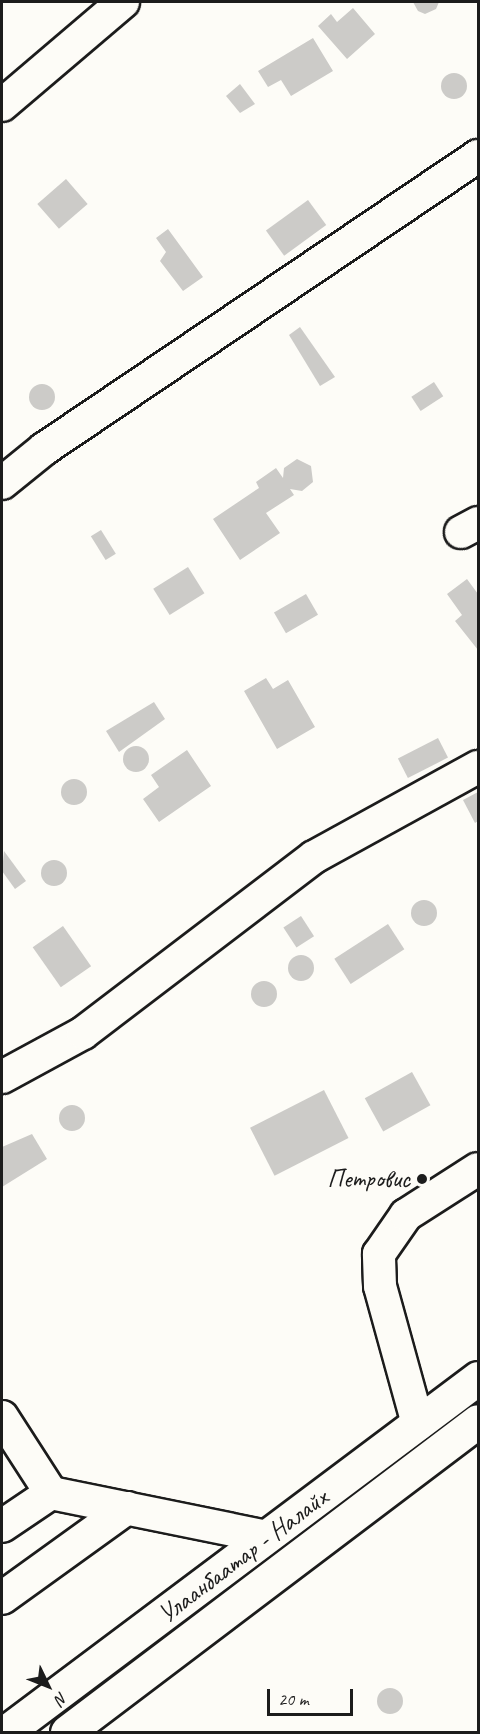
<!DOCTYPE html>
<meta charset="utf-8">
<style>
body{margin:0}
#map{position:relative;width:480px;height:1734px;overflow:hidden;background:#fdfcf7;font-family:Caveat,sans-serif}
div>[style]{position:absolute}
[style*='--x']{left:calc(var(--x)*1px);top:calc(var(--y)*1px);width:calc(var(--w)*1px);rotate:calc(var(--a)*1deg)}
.building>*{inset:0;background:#cccbc8;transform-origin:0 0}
.round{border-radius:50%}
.roads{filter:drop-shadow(2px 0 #1c1c1c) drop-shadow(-2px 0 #1c1c1c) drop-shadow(0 2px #1c1c1c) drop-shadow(0 -2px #1c1c1c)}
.minor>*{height:32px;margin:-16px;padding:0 16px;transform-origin:16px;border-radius:16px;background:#fdfcf7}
.highway>*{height:33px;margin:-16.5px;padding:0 16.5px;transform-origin:16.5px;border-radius:16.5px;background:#fdfcf7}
.dots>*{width:16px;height:16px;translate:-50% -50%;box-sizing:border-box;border:3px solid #fdfcf7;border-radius:50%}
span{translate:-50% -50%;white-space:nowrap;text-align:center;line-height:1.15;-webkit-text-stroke:4.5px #fdfcf7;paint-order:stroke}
.poi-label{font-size:26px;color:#1c1c1c}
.right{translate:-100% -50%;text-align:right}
.street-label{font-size:26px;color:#1c1c1c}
.frame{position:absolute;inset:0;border:3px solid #1c1c1c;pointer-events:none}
.north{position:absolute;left:18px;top:1656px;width:60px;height:60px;-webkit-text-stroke:4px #fdfcf7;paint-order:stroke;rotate:133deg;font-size:16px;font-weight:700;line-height:24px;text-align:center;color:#1c1c1c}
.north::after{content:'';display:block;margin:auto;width:21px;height:27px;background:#1c1c1c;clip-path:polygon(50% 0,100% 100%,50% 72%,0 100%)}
.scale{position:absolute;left:267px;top:1689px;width:86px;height:27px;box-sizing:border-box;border:3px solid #1c1c1c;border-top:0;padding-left:8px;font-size:18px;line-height:21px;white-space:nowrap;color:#1c1c1c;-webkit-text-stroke:4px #fdfcf7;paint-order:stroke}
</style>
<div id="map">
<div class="building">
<div style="clip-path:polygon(413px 2px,439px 2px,436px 9px,425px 14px,418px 11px)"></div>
<div style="clip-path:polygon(353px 8px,375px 34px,347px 59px,318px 26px,331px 14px,337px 22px)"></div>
<div style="clip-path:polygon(313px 38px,333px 71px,291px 96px,281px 80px,268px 87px,258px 71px)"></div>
<div class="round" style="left:441px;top:73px;width:26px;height:26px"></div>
<div style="clip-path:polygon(240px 84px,255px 104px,240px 113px,226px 96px)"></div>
<div style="left:66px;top:179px;width:33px;height:38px;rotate:49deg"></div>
<div style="left:308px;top:200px;width:31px;height:52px;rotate:54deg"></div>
<div style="clip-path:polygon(168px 229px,203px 277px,183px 291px,160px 261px,166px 252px,156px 238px)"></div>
<div style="clip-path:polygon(300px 327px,335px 377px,320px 386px,289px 335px)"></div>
<div style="left:434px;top:382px;width:17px;height:27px;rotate:57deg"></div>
<div class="round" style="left:29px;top:384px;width:26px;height:26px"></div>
<div style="clip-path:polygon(297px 459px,311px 466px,313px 482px,302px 491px,290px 489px,294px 495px,266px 513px,280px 533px,240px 560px,213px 519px,259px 488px,256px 482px,276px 468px,283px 478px,284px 468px)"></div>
<div style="left:101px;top:530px;width:28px;height:12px;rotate:58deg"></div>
<div style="left:188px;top:567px;width:31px;height:41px;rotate:58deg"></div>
<div style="clip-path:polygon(467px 579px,478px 594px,478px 650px,455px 621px,462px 615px,447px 594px)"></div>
<div style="left:306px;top:594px;width:24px;height:37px;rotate:60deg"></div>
<div style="clip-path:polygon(266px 678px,273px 689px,288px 680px,315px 727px,277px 749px,244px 691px)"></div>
<div style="clip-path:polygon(154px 702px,165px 719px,119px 752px,106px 731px)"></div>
<div style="left:438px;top:738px;width:22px;height:45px;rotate:63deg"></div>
<div class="round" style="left:123px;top:746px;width:26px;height:26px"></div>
<div style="clip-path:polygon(187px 750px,211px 786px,159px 822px,143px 799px,159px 787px,151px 775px)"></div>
<div class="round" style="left:61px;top:779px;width:26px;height:26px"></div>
<div style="clip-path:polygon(478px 792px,478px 821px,475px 823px,463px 800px)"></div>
<div style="clip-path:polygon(4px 851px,26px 881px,15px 889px,2px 871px)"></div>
<div class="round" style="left:41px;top:860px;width:26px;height:26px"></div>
<div class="round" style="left:411px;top:900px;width:26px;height:26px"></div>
<div style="left:301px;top:916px;width:24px;height:21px;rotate:57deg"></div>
<div style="left:388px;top:924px;width:30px;height:64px;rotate:57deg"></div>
<div style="left:63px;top:926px;width:49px;height:37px;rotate:55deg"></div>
<div class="round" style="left:288px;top:955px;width:26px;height:26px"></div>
<div class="round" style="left:251px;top:981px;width:26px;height:26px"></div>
<div style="left:412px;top:1072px;width:38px;height:54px;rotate:61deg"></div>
<div style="left:324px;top:1090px;width:54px;height:83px;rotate:63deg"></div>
<div class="round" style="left:59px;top:1105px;width:26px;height:26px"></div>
<div style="clip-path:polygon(32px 1134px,47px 1159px,2px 1187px,2px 1147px)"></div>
<div class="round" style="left:377px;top:1688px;width:26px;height:26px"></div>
</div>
<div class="roads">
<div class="minor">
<div style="--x:2;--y:105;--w:159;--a:-40.4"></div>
<div style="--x:2;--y:483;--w:54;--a:-39"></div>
<div style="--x:44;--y:449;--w:524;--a:-34.02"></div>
<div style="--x:461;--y:532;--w:19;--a:-28"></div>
<div style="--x:2;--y:1077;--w:92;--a:-28.5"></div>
<div style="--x:83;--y:1033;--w:290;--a:-37.3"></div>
<div style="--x:314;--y:857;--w:187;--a:-28.8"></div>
<div style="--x:2;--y:1417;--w:90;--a:57.2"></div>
<div style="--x:418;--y:1424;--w:143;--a:-105.4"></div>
<div style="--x:380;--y:1286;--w:32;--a:-92"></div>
<div style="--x:379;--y:1254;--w:47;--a:-55.3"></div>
<div style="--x:406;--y:1215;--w:85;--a:-32.6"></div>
<div style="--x:2;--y:1526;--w:59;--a:-34"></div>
<div style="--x:51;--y:1493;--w:220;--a:11.5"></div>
<div style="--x:2;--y:1598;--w:154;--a:-35.8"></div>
</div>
<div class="highway">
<div style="--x:6;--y:1732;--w:590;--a:-36.87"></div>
<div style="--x:67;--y:1732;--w:515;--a:-37.11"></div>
</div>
</div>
<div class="dots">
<div style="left:422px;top:1179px;background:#1c1c1c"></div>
</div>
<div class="poi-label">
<span class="right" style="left:410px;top:1179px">Петровис</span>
</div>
<div class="street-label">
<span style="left:243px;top:1556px;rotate:-37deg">Улаанбаатар - Налайх</span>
</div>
<div class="frame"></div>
<div class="north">N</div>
<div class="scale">20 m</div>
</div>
